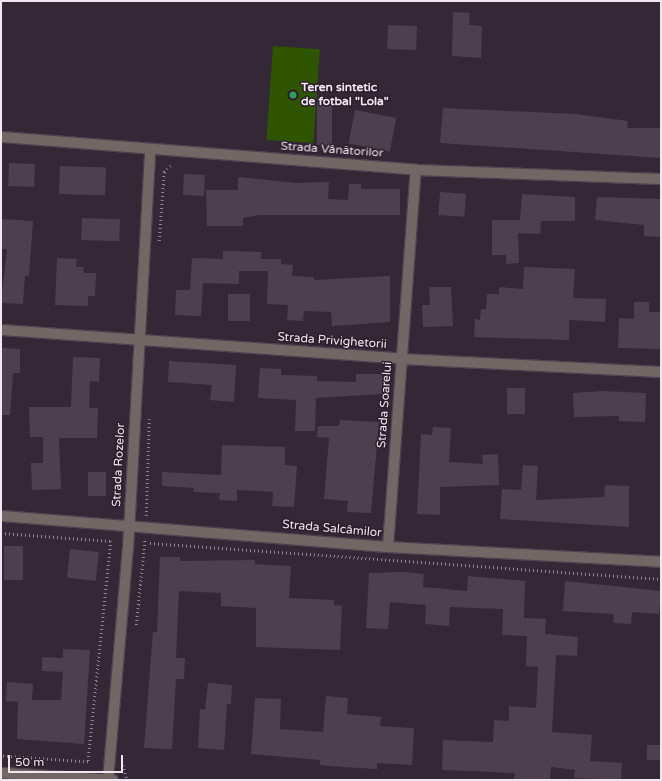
<!DOCTYPE html>
<meta charset="utf-8">
<style>
body{margin:0}
#map{position:relative;width:662px;height:781px;overflow:hidden;background:#352836;font-family:"Varela Round",sans-serif}
div>[style]{position:absolute}
[style*='--x']{left:calc(var(--x)*1px);top:calc(var(--y)*1px);width:calc(var(--w)*1px);rotate:calc(var(--a)*1deg)}
.green>*{inset:0;background:#305502;transform-origin:0 0}
.building>*{inset:0;background:#4e3f4e;transform-origin:0 0}
.path>*{height:2.5px;margin-top:-1.25px;transform-origin:0;background:repeating-linear-gradient(90deg,#908591 0 1px,transparent 0 4px)}
.roads{filter:drop-shadow(1px 0 #4f4350) drop-shadow(-1px 0 #4f4350) drop-shadow(0 1px #4f4350) drop-shadow(0 -1px #4f4350)}
.street>*{height:10px;margin:-5px;padding:0 5px;transform-origin:5px;border-radius:5px;background:#726765}
.dots>*{width:11px;height:11px;translate:-50% -50%;box-sizing:border-box;border:2px solid #2b1e2b;border-radius:50%}
span{translate:-50% -50%;white-space:nowrap;text-align:center;line-height:1.15;-webkit-text-stroke:3px #2b1e2b;paint-order:stroke}
.poi-label{font-size:12px;color:#f0e7f0;font-weight:700}
.left{translate:0 -50%;text-align:left}
.street-label{font-size:12px;color:#f0e7f0}
.frame{position:absolute;inset:0;border:2px solid #f0e7f0;pointer-events:none}
.scale{position:absolute;left:8px;top:755px;width:115px;height:18px;box-sizing:border-box;border:2px solid #f0e7f0;border-top:0;padding-left:5px;font-size:12px;line-height:14px;white-space:nowrap;color:#f0e7f0;-webkit-text-stroke:3px #2b1e2b;paint-order:stroke}
</style>
<div id="map">
<div class="green">
<div style="left:273px;top:46px;width:47px;height:94px;rotate:4deg"></div>
</div>
<div class="building">
<div style="clip-path:polygon(453px 12px,470px 13px,469px 25px,482px 26px,481px 58px,452px 56px)"></div>
<div style="left:388px;top:25px;width:29px;height:24px;rotate:2deg"></div>
<div style="left:317px;top:102px;width:15px;height:43px"></div>
<div style="clip-path:polygon(443px 108px,575px 114px,628px 121px,627px 128px,661px 128px,661px 158px,440px 143px)"></div>
<div style="left:355px;top:110px;width:42px;height:34px;rotate:11deg"></div>
<div style="left:9px;top:163px;width:26px;height:23px;rotate:2deg"></div>
<div style="left:60px;top:166px;width:46px;height:28px;rotate:2deg"></div>
<div style="left:184px;top:174px;width:21px;height:21px;rotate:3deg"></div>
<div style="clip-path:polygon(238px 177px,296px 183px,329px 182px,328px 199px,348px 200px,349px 184px,361px 184px,361px 189px,400px 189px,400px 215px,259px 215px,243px 218px,243px 226px,207px 226px,206px 190px,238px 190px)"></div>
<div style="left:440px;top:192px;width:26px;height:23px;rotate:4deg"></div>
<div style="clip-path:polygon(522px 194px,575px 197px,575px 221px,541px 221px,540px 234px,518px 233px,519px 263px,506px 264px,506px 255px,492px 255px,492px 220px,520px 220px)"></div>
<div style="clip-path:polygon(597px 197px,661px 199px,661px 237px,644px 236px,644px 225px,595px 220px)"></div>
<div style="left:82px;top:218px;width:38px;height:22px;rotate:2deg"></div>
<div style="clip-path:polygon(1px 219px,33px 221px,29px 276px,25px 276px,23px 304px,1px 303px,7px 249px,1px 249px)"></div>
<div style="clip-path:polygon(223px 251px,262px 252px,261px 259px,281px 259px,281px 264px,293px 265px,292px 276px,314px 277px,314px 280px,390px 276px,390px 322px,332px 326px,331px 312px,304px 311px,303px 321px,287px 320px,288px 305px,267px 304px,268px 271px,239px 271px,239px 284px,203px 283px,201px 316px,175px 315px,176px 290px,190px 290px,192px 258px,223px 259px)"></div>
<div style="clip-path:polygon(57px 258px,77px 259px,76px 267px,84px 267px,83px 273px,96px 273px,95px 296px,88px 296px,88px 306px,55px 305px)"></div>
<div style="clip-path:polygon(524px 267px,575px 269px,573px 298px,606px 299px,605px 322px,569px 320px,569px 340px,474px 337px,475px 319px,480px 320px,481px 309px,486px 309px,487px 294px,499px 294px,499px 287px,523px 289px)"></div>
<div style="clip-path:polygon(429px 287px,451px 287px,453px 326px,423px 327px,422px 305px,430px 305px)"></div>
<div style="left:228px;top:294px;width:22px;height:27px"></div>
<div style="clip-path:polygon(634px 302px,649px 302px,649px 312px,661px 312px,661px 349px,618px 348px,619px 318px,634px 319px)"></div>
<div style="clip-path:polygon(1px 348px,20px 349px,20px 373px,13px 373px,10px 415px,1px 415px)"></div>
<div style="clip-path:polygon(73px 357px,100px 358px,99px 382px,90px 381px,89px 408px,98px 408px,97px 438px,59px 438px,61px 489px,32px 490px,31px 463px,43px 463px,43px 437px,30px 437px,29px 407px,71px 407px)"></div>
<div style="clip-path:polygon(169px 361px,236px 365px,234px 402px,210px 400px,212px 385px,168px 382px)"></div>
<div style="clip-path:polygon(260px 368px,281px 369px,281px 375px,317px 376px,317px 381px,356px 382px,356px 374px,383px 374px,383px 394px,316px 398px,315px 431px,295px 431px,296px 400px,258px 398px)"></div>
<div style="left:507px;top:388px;width:18px;height:26px"></div>
<div style="clip-path:polygon(603px 391px,646px 393px,645px 422px,619px 421px,619px 416px,574px 417px,573px 393px)"></div>
<div style="clip-path:polygon(340px 420px,379px 422px,371px 513px,347px 512px,348px 501px,324px 499px,329px 438px,317px 437px,318px 426px,339px 426px)"></div>
<div style="clip-path:polygon(433px 427px,451px 428px,449px 462px,483px 464px,482px 455px,498px 454px,499px 485px,440px 487px,440px 515px,417px 514px,421px 434px,432px 435px)"></div>
<div style="clip-path:polygon(222px 445px,285px 447px,285px 465px,297px 466px,294px 507px,272px 506px,273px 492px,237px 490px,237px 501px,219px 500px,220px 493px,193px 492px,194px 488px,162px 486px,162px 472px,221px 475px)"></div>
<div style="clip-path:polygon(523px 465px,538px 466px,536px 500px,604px 497px,605px 485px,629px 486px,629px 527px,500px 519px,502px 489px,521px 490px)"></div>
<div style="left:88px;top:472px;width:18px;height:24px"></div>
<div style="left:4px;top:546px;width:19px;height:34px"></div>
<div style="left:70px;top:549px;width:29px;height:29px;rotate:6deg"></div>
<div style="clip-path:polygon(160px 557px,180px 557px,180px 561px,255px 560px,255px 564px,291px 566px,289px 598px,334px 600px,334px 605px,342px 606px,340px 650px,256px 647px,256px 608px,221px 606px,221px 593px,179px 591px,176px 658px,185px 658px,184px 679px,176px 679px,172px 749px,144px 748px,153px 632px,157px 632px)"></div>
<div style="clip-path:polygon(402px 572px,424px 574px,423px 587px,467px 591px,468px 576px,525px 581px,524px 618px,546px 619px,545px 634px,578px 637px,577px 656px,556px 655px,552px 732px,592px 735px,590px 761px,622px 763px,621px 780px,574px 778px,575px 770px,551px 767px,550px 780px,514px 779px,515px 773px,442px 770px,443px 740px,493px 742px,494px 720px,509px 721px,509px 706px,536px 708px,538px 667px,526px 666px,527px 636px,502px 635px,503px 609px,450px 607px,449px 626px,425px 624px,426px 605px,390px 602px,388px 629px,366px 628px,369px 573px)"></div>
<div style="clip-path:polygon(565px 581px,661px 591px,659px 614px,632px 612px,631px 624px,613px 623px,614px 614px,563px 611px)"></div>
<div style="clip-path:polygon(63px 649px,90px 650px,84px 744px,17px 739px,18px 702px,6px 701px,7px 682px,33px 684px,32px 700px,61px 700px,63px 672px,42px 671px,42px 657px,63px 658px)"></div>
<div style="clip-path:polygon(208px 683px,232px 685px,231px 704px,227px 704px,224px 750px,198px 748px,200px 709px,205px 710px)"></div>
<div style="clip-path:polygon(326px 696px,348px 698px,347px 714px,381px 717px,380px 726px,414px 728px,412px 765px,377px 763px,377px 769px,342px 767px,320px 765px,320px 760px,251px 754px,255px 698px,281px 699px,280px 729px,323px 732px)"></div>
<div style="left:647px;top:745px;width:14px;height:15px"></div>
</div>
<div class="path">
<div style="--x:159;--y:241;--w:69;--a:-85.9"></div>
<div style="--x:164;--y:172;--w:10;--a:-45"></div>
<div style="--x:146;--y:516;--w:97;--a:-88.2"></div>
<div style="--x:1;--y:533;--w:110;--a:4.2"></div>
<div style="--x:111;--y:541;--w:222;--a:95.9"></div>
<div style="--x:88;--y:762;--w:87;--a:-176.1"></div>
<div style="--x:150;--y:543;--w:512;--a:4.03"></div>
<div style="--x:136;--y:625;--w:87;--a:-84.1"></div>
<div style="--x:123;--y:765;--w:16;--a:75"></div>
</div>
<div class="roads">
<div class="street">
<div style="--x:1;--y:137;--w:416;--a:4.5"></div>
<div style="--x:416;--y:170;--w:245;--a:2.1"></div>
<div style="--x:1;--y:330;--w:402;--a:4.1"></div>
<div style="--x:402;--y:359;--w:259;--a:2.9"></div>
<div style="--x:1;--y:516;--w:388;--a:4.6"></div>
<div style="--x:388;--y:547;--w:273;--a:3.1"></div>
<div style="--x:388;--y:547;--w:378;--a:-85.8"></div>
<div style="--x:1;--y:773;--w:112;--a:3.6"></div>
<div style="--x:108;--y:780;--w:232;--a:-85.1"></div>
<div style="--x:128;--y:549;--w:400;--a:-86.8"></div>
</div>
</div>
<div class="dots">
<div style="left:293px;top:95px;background:#2e9e5b"></div>
</div>
<div class="poi-label">
<span class="left" style="left:301px;top:95px">Teren sintetic<br>de fotbal "Lola"</span>
</div>
<div class="street-label">
<span style="left:332px;top:150px;rotate:4deg">Strada Vânătorilor</span>
<span style="left:332px;top:341px;rotate:4deg">Strada Privighetorii</span>
<span style="left:385px;top:405px;rotate:-86deg">Strada Soarelui</span>
<span style="left:119px;top:465px;rotate:-87deg">Strada Rozelor</span>
<span style="left:332px;top:529px;rotate:5deg">Strada Salcâmilor</span>
</div>
<div class="frame"></div>
<div class="scale">50 m</div>
</div>
